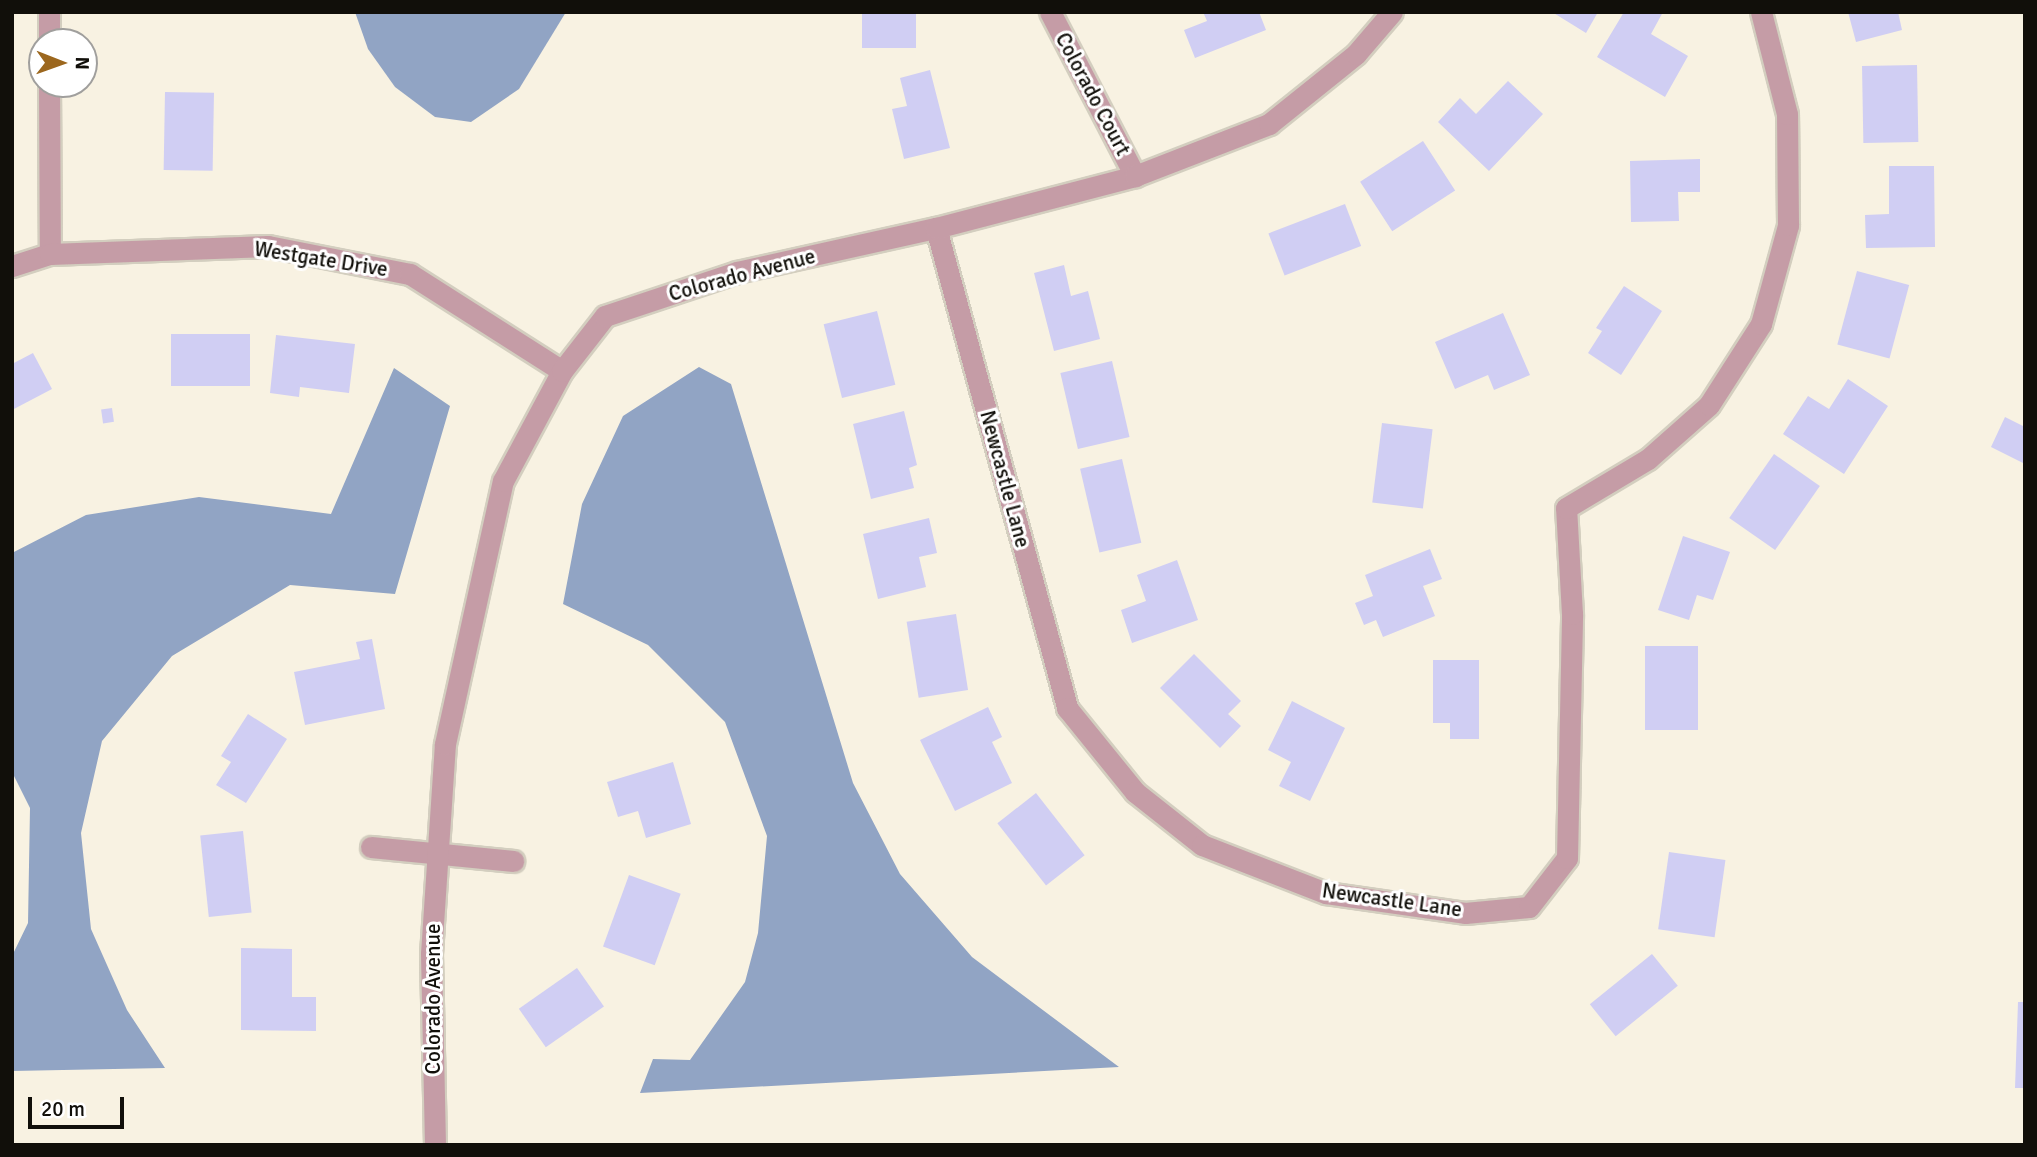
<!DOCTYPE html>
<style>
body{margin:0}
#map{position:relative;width:2037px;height:1157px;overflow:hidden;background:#f8f2e2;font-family:Signika,sans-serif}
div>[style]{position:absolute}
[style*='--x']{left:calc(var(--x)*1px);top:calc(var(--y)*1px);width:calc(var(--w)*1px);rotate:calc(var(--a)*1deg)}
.water>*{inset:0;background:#91a4c4}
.building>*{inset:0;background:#d0cef3;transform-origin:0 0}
.roads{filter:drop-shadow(2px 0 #d3cebf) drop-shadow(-2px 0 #d3cebf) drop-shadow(0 2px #d3cebf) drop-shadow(0 -2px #d3cebf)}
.minor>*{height:21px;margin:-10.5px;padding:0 10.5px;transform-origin:10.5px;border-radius:10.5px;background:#c59ca6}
span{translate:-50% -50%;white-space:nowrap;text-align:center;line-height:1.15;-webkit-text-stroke:6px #fff;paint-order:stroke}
.street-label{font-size:21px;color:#110f0a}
.frame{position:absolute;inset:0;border:14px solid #110f0a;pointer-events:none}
.north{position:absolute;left:28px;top:28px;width:70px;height:70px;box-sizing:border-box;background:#fff;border:2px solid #a09f9d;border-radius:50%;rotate:91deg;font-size:19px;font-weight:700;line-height:28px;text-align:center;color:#110f0a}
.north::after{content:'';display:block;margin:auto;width:24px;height:32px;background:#9c671e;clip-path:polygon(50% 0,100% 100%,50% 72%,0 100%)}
.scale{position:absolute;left:28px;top:1097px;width:96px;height:32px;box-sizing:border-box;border:4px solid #110f0a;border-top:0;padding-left:9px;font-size:21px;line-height:24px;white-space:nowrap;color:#110f0a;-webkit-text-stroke:5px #fff;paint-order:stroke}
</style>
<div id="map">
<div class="water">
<div style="clip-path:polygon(355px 12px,566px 12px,519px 89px,471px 122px,435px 117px,395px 87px,368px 49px)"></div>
<div style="clip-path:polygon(699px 367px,731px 384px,853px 783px,900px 874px,972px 957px,1119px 1067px,640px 1093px,653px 1059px,690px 1060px,745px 982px,758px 933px,767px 836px,725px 722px,648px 645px,563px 604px,582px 504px,623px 416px)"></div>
<div style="clip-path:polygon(394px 368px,450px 406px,395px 594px,290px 585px,172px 656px,102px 741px,81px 833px,91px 929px,127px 1010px,165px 1068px,12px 1071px,12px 956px,28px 923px,30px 808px,12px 772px,12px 553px,86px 515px,199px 497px,331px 514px)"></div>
</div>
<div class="building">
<div style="left:862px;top:12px;width:54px;height:36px"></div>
<div style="clip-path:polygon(1203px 12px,1259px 12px,1266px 30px,1195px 58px,1184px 30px,1207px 21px)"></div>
<div style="clip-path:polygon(1552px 12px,1598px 12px,1586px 33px)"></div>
<div style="clip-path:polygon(1624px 12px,1663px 12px,1651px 34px,1688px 56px,1665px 97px,1597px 57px)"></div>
<div style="clip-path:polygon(1848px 12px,1898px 12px,1902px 30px,1856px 42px)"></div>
<div style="left:1917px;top:65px;width:77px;height:55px;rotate:89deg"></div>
<div style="clip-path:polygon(930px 70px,950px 148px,904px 159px,892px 109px,907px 106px,900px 78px)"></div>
<div style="clip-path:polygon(1508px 81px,1543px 114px,1489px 171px,1438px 122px,1460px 98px,1476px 114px)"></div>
<div style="left:165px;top:92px;width:49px;height:78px;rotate:1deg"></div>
<div style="left:1423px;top:141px;width:59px;height:75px;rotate:57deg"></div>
<div style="clip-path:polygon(1700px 159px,1700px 192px,1678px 192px,1679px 221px,1631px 222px,1630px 161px)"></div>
<div style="clip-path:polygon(1889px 166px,1934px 166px,1935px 247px,1866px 248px,1865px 215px,1889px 214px)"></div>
<div style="left:1345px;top:204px;width:45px;height:82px;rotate:69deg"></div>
<div style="clip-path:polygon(1064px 265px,1071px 296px,1088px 291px,1100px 339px,1054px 351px,1034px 273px)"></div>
<div style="left:1857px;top:271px;width:54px;height:76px;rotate:15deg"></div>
<div style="clip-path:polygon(1624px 286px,1662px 311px,1621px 375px,1588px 353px,1602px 331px,1596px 328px)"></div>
<div style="left:877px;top:311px;width:76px;height:55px;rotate:76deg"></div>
<div style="clip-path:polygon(1503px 313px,1530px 375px,1494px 390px,1488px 375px,1455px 389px,1435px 342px)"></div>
<div style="left:171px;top:334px;width:79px;height:52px"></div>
<div style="clip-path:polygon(276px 335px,355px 344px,349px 393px,300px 387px,299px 397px,270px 393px)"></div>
<div style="clip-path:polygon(33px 353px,52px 389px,12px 410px,12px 364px)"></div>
<div style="left:1112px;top:361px;width:78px;height:53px;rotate:77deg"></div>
<div style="clip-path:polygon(1848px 379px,1888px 406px,1844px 474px,1783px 434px,1808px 396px,1829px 409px)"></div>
<div style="left:112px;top:408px;width:14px;height:11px;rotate:82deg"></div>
<div style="clip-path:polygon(904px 411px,917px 465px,909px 468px,914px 488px,871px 499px,853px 424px)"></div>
<div style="clip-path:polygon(2005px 417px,2025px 427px,2025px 464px,1991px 447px)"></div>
<div style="left:1382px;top:423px;width:51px;height:80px;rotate:7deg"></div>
<div style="left:1774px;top:454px;width:56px;height:78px;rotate:35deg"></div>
<div style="left:1122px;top:459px;width:86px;height:43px;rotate:77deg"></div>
<div style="clip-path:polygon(929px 518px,937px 553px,919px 557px,926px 587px,878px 599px,863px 534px)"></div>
<div style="clip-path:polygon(1683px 536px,1730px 552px,1713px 600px,1697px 595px,1689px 620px,1658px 610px)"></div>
<div style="clip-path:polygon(1430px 549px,1442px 579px,1423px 586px,1435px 616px,1383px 637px,1376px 620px,1364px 625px,1355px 603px,1373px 596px,1365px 575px)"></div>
<div style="clip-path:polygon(1177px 560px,1198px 620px,1132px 643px,1121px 610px,1146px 601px,1137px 575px)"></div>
<div style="left:956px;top:614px;width:77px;height:50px;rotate:81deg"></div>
<div style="clip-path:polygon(372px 639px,385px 709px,305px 725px,294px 672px,360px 659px,356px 642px)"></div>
<div style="left:1645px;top:646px;width:53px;height:84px"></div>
<div style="clip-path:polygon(1194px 654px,1241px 701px,1228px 714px,1241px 726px,1220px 748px,1160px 688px)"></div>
<div style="clip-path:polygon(1433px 660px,1479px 660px,1479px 739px,1450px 739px,1450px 723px,1433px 723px)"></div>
<div style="clip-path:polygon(1292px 701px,1345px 728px,1310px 801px,1279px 786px,1291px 762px,1268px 750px)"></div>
<div style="clip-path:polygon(988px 707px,1002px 737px,992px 742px,1012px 783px,955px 811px,920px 740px)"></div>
<div style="clip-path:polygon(248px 714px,287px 739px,246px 803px,216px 785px,231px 762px,221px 756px)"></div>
<div style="clip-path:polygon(673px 762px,691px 824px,646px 838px,638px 811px,618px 817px,607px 782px)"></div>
<div style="left:1036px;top:793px;width:79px;height:49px;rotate:52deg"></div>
<div style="left:243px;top:831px;width:82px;height:43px;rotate:84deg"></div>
<div style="left:1669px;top:852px;width:57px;height:78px;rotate:8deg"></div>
<div style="left:629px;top:875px;width:55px;height:76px;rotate:20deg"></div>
<div style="clip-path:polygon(241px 948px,292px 949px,292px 997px,316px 997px,316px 1031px,241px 1030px)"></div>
<div style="left:1652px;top:954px;width:41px;height:80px;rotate:51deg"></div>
<div style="left:577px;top:968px;width:47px;height:71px;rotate:55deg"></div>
<div style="clip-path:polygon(2018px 1002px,2025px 1002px,2025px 1088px,2015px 1088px)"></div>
</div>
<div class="roads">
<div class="minor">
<div style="--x:49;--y:12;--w:30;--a:90"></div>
<div style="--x:1050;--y:12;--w:185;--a:62.6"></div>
<div style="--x:49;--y:84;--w:170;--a:89.7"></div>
<div style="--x:936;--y:228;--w:498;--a:74.7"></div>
<div style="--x:1067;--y:708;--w:108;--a:51"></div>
<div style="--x:1135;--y:792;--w:85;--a:38.3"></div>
<div style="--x:1202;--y:845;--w:133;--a:21.2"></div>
<div style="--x:1326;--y:893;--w:140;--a:8.2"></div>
<div style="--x:1465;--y:913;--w:64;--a:-5.4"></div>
<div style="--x:1529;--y:907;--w:62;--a:-52.2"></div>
<div style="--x:1567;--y:858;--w:244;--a:-88.8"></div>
<div style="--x:1572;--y:614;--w:106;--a:-93.2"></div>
<div style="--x:1566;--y:508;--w:96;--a:-30.9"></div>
<div style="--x:1648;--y:459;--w:81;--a:-41.5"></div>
<div style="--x:1709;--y:405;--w:96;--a:-57.3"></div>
<div style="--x:1761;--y:324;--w:103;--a:-74.7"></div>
<div style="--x:1788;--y:225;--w:111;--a:-90.5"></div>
<div style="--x:1787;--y:114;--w:105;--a:-104.3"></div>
<div style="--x:12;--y:266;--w:40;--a:-18"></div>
<div style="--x:50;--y:254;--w:218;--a:-2.1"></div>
<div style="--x:268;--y:246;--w:145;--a:11.2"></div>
<div style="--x:410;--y:274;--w:180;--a:32.5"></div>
<div style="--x:371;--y:847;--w:143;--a:5.6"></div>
<div style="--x:435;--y:1145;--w:191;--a:-91.2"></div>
<div style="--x:431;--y:954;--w:210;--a:-86.2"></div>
<div style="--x:445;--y:744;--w:269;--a:-77.6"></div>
<div style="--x:503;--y:481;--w:125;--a:-61.8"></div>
<div style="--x:562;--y:371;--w:70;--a:-52"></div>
<div style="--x:605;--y:316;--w:139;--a:-18.4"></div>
<div style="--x:737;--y:272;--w:204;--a:-12.5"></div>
<div style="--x:936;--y:228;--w:206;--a:-14.6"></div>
<div style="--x:1135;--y:176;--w:144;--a:-21.2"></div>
<div style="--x:1269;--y:124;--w:112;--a:-38.8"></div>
<div style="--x:1356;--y:54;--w:55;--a:-49.4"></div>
</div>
</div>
<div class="street-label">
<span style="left:1093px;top:94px;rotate:62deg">Colorado Court</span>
<span style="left:321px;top:259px;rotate:9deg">Westgate Drive</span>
<span style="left:742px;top:275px;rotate:-15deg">Colorado Avenue</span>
<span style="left:1005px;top:479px;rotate:75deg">Newcastle Lane</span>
<span style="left:1392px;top:900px;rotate:8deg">Newcastle Lane</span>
<span style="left:433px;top:999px;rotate:-90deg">Colorado Avenue</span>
</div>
<div class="frame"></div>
<div class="north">N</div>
<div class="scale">20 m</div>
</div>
